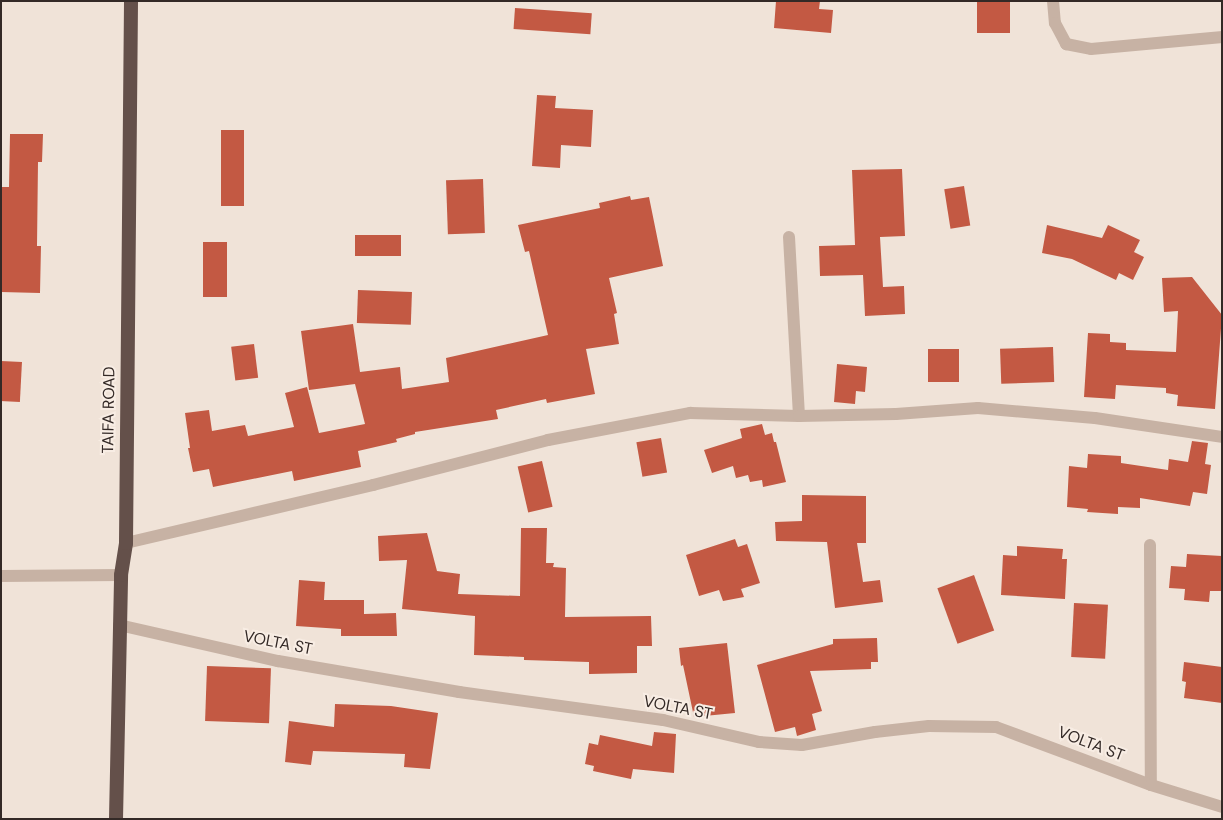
<!DOCTYPE html>
<style>
body{margin:0}
#map{position:relative;width:1223px;height:820px;overflow:hidden;background:#f0e3d8;font-family:"DM Sans",sans-serif}
div>[style]{position:absolute}
[style*='--x']{left:calc(var(--x)*1px);top:calc(var(--y)*1px);width:calc(var(--w)*1px);rotate:calc(var(--a)*1deg)}
.building>*{inset:0;background:#c35943;transform-origin:0 0}
.minor>*{height:12px;margin:-6px;padding:0 6px;transform-origin:6px;border-radius:6px;background:#c7b2a4}
.trunk>*{height:14px;margin:-7px;padding:0 7px;transform-origin:7px;border-radius:7px;background:#64504a}
span{translate:-50% -50%;white-space:nowrap;text-align:center;line-height:1.15;-webkit-text-stroke:4px #f8ede4;paint-order:stroke}
.street-label{font-size:16px;color:#332926}
.frame{position:absolute;inset:0;border:2px solid #332926;pointer-events:none}
</style>
<div id="map">
<div class="building">
<div style="clip-path:polygon(776px 1px,820px 1px,819px 9px,833px 10px,831px 33px,774px 28px)"></div>
<div style="left:977px;top:1px;width:33px;height:32px"></div>
<div style="left:515px;top:8px;width:77px;height:21px;rotate:4deg"></div>
<div style="clip-path:polygon(537px 95px,556px 96px,555px 108px,593px 110px,591px 147px,561px 145px,560px 168px,532px 166px)"></div>
<div style="left:221px;top:130px;width:23px;height:76px"></div>
<div style="clip-path:polygon(10px 134px,43px 134px,42px 162px,38px 162px,37px 246px,41px 246px,40px 293px,1px 292px,2px 187px,9px 187px)"></div>
<div style="clip-path:polygon(902px 169px,905px 236px,880px 237px,883px 287px,904px 286px,905px 314px,865px 316px,863px 275px,820px 276px,819px 246px,855px 245px,852px 170px)"></div>
<div style="left:483px;top:179px;width:54px;height:37px;rotate:88deg"></div>
<div style="left:964px;top:186px;width:40px;height:20px;rotate:81deg"></div>
<div style="clip-path:polygon(630px 196px,631px 200px,649px 197px,663px 266px,609px 278px,617px 313px,614px 314px,619px 344px,586px 349px,595px 394px,547px 403px,546px 399px,496px 410px,498px 419px,415px 432px,415px 434px,396px 439px,397px 442px,358px 451px,361px 467px,294px 481px,292px 471px,213px 487px,209px 469px,193px 472px,188px 448px,190px 448px,185px 413px,209px 410px,212px 431px,245px 425px,248px 436px,294px 427px,285px 393px,307px 387px,319px 433px,365px 424px,355px 384px,309px 390px,301px 331px,353px 324px,360px 372px,400px 367px,402px 389px,449px 382px,446px 358px,548px 335px,529px 251px,525px 252px,518px 225px,600px 208px,599px 203px)"></div>
<div style="clip-path:polygon(1047px 225px,1102px 238px,1108px 225px,1140px 240px,1134px 252px,1144px 257px,1133px 280px,1119px 273px,1116px 280px,1072px 259px,1042px 253px)"></div>
<div style="left:401px;top:235px;width:21px;height:46px;rotate:90deg"></div>
<div style="left:203px;top:242px;width:24px;height:55px"></div>
<div style="clip-path:polygon(1192px 277px,1222px 315px,1215px 409px,1177px 406px,1178px 395px,1166px 393px,1166px 388px,1116px 385px,1115px 399px,1084px 397px,1088px 333px,1110px 334px,1110px 342px,1126px 343px,1126px 350px,1176px 352px,1178px 311px,1164px 312px,1162px 278px)"></div>
<div style="left:358px;top:290px;width:54px;height:33px;rotate:2deg"></div>
<div style="left:254px;top:344px;width:34px;height:23px;rotate:83deg"></div>
<div style="left:1053px;top:347px;width:35px;height:53px;rotate:88deg"></div>
<div style="left:928px;top:349px;width:31px;height:33px"></div>
<div style="left:1px;top:361px;width:21px;height:40px;rotate:3deg"></div>
<div style="clip-path:polygon(837px 364px,867px 367px,865px 392px,856px 391px,855px 404px,834px 402px)"></div>
<div style="clip-path:polygon(762px 424px,765px 435px,772px 433px,774px 442px,776px 442px,786px 482px,763px 487px,762px 480px,750px 482px,748px 475px,736px 478px,733px 466px,712px 473px,704px 450px,742px 438px,740px 429px)"></div>
<div style="left:661px;top:438px;width:35px;height:25px;rotate:80deg"></div>
<div style="clip-path:polygon(1192px 441px,1208px 443px,1205px 464px,1211px 465px,1207px 494px,1193px 492px,1190px 506px,1140px 498px,1140px 508px,1118px 507px,1118px 514px,1087px 512px,1088px 509px,1067px 507px,1069px 466px,1087px 468px,1088px 454px,1121px 456px,1121px 463px,1168px 470px,1169px 459px,1188px 462px)"></div>
<div style="left:542px;top:461px;width:47px;height:25px;rotate:77deg"></div>
<div style="clip-path:polygon(802px 495px,866px 496px,866px 543px,857px 543px,863px 582px,880px 580px,883px 602px,835px 608px,827px 542px,776px 541px,775px 522px,802px 521px)"></div>
<div style="clip-path:polygon(521px 528px,547px 528px,546px 563px,554px 563px,553px 567px,566px 568px,565px 617px,651px 616px,652px 646px,637px 646px,637px 673px,589px 674px,589px 662px,524px 660px,524px 657px,474px 655px,475px 616px,402px 609px,407px 560px,379px 561px,378px 536px,427px 533px,437px 571px,460px 574px,458px 594px,520px 596px)"></div>
<div style="clip-path:polygon(735px 539px,738px 547px,747px 544px,760px 583px,741px 589px,744px 597px,723px 601px,719px 590px,699px 596px,686px 555px)"></div>
<div style="clip-path:polygon(1017px 546px,1063px 549px,1062px 559px,1067px 559px,1065px 599px,1001px 595px,1003px 555px,1017px 556px)"></div>
<div style="clip-path:polygon(1187px 554px,1222px 556px,1222px 591px,1210px 591px,1209px 602px,1184px 600px,1185px 589px,1169px 588px,1171px 566px,1186px 567px)"></div>
<div style="left:974px;top:575px;width:59px;height:39px;rotate:70deg"></div>
<div style="clip-path:polygon(299px 580px,325px 582px,324px 600px,364px 600px,364px 614px,396px 613px,397px 636px,341px 636px,341px 629px,296px 626px)"></div>
<div style="left:1074px;top:603px;width:34px;height:54px;rotate:3deg"></div>
<div style="clip-path:polygon(877px 638px,878px 662px,871px 662px,871px 669px,810px 671px,822px 711px,812px 714px,816px 730px,797px 736px,795px 727px,775px 732px,757px 665px,833px 644px,833px 639px)"></div>
<div style="clip-path:polygon(727px 643px,735px 713px,694px 717px,683px 665px,681px 666px,679px 648px)"></div>
<div style="clip-path:polygon(1184px 662px,1222px 667px,1222px 703px,1184px 698px,1186px 682px,1182px 681px)"></div>
<div style="left:207px;top:666px;width:64px;height:55px;rotate:2deg"></div>
<div style="clip-path:polygon(335px 704px,391px 706px,438px 713px,430px 769px,404px 767px,405px 754px,313px 751px,311px 765px,285px 762px,289px 721px,334px 727px)"></div>
<div style="clip-path:polygon(654px 732px,676px 734px,674px 773px,633px 769px,631px 779px,593px 771px,594px 766px,585px 764px,589px 743px,598px 745px,600px 735px,652px 746px)"></div>
</div>
<div class="minor">
<div style="--x:1053;--y:1;--w:22;--a:85"></div>
<div style="--x:1055;--y:23;--w:24;--a:62"></div>
<div style="--x:1066;--y:44;--w:25;--a:11"></div>
<div style="--x:1091;--y:49;--w:132;--a:-5.2"></div>
<div style="--x:789;--y:237;--w:179;--a:86.8"></div>
<div style="--x:126;--y:543;--w:254;--a:-13.2"></div>
<div style="--x:373;--y:485;--w:181;--a:-14.4"></div>
<div style="--x:548;--y:440;--w:145;--a:-10.8"></div>
<div style="--x:690;--y:413;--w:109;--a:1.6"></div>
<div style="--x:799;--y:416;--w:97;--a:-1.2"></div>
<div style="--x:896;--y:414;--w:82;--a:-4.2"></div>
<div style="--x:978;--y:408;--w:117;--a:4.9"></div>
<div style="--x:1095;--y:418;--w:128;--a:8.5"></div>
<div style="--x:1150;--y:545;--w:240;--a:89.8"></div>
<div style="--x:1;--y:576;--w:120;--a:-0.5"></div>
<div style="--x:119;--y:625;--w:163;--a:12.8"></div>
<div style="--x:278;--y:661;--w:184;--a:9.7"></div>
<div style="--x:459;--y:692;--w:206;--a:7.8"></div>
<div style="--x:663;--y:720;--w:98;--a:12.9"></div>
<div style="--x:759;--y:742;--w:43;--a:4"></div>
<div style="--x:802;--y:745;--w:74;--a:-10.1"></div>
<div style="--x:875;--y:732;--w:54;--a:-6.3"></div>
<div style="--x:929;--y:726;--w:67;--a:0.9"></div>
<div style="--x:996;--y:727;--w:165;--a:20.5"></div>
<div style="--x:1151;--y:785;--w:74;--a:17.2"></div>
</div>
<div class="trunk">
<div style="--x:116;--y:819;--w:244;--a:-88.8"></div>
<div style="--x:121;--y:575;--w:32;--a:-81"></div>
<div style="--x:126;--y:543;--w:542;--a:-89.47"></div>
</div>
<div class="street-label">
<span style="left:109px;top:410px;rotate:-89deg">TAIFA ROAD</span>
<span style="left:278px;top:643px;rotate:11deg">VOLTA ST</span>
<span style="left:678px;top:708px;rotate:11deg">VOLTA ST</span>
<span style="left:1091px;top:744px;rotate:21deg">VOLTA ST</span>
</div>
<div class="frame"></div>
</div>
